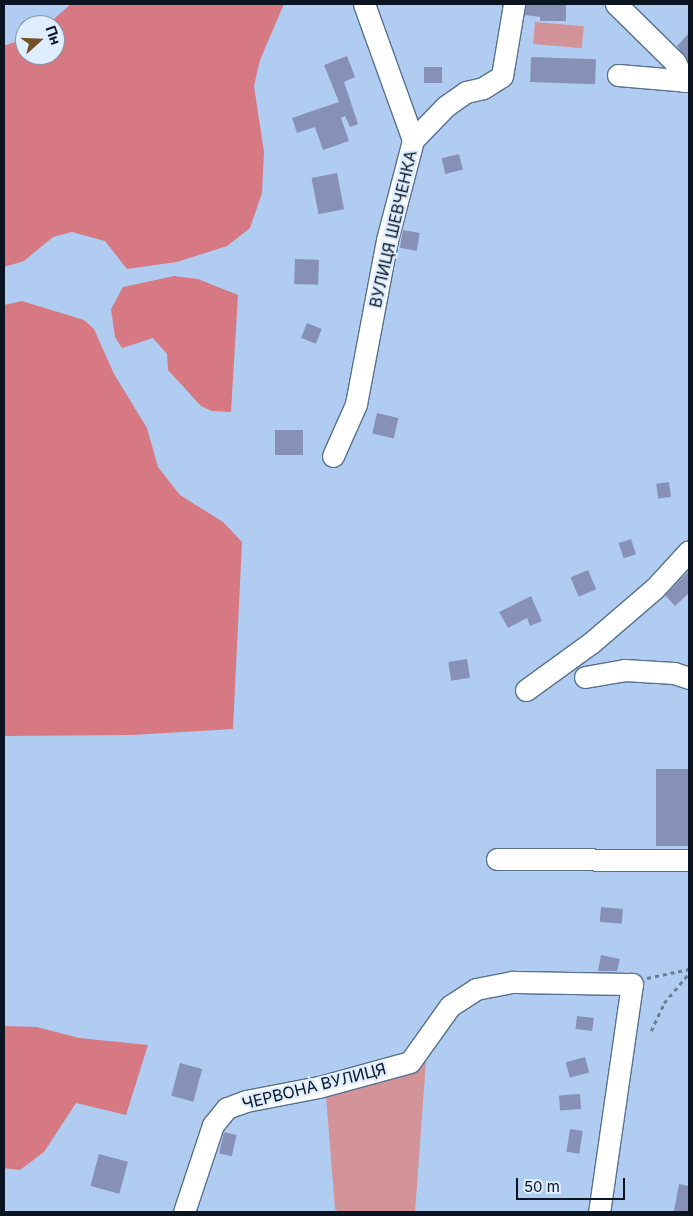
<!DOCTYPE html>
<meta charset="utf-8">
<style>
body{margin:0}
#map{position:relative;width:693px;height:1216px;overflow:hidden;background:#b0cdf1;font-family:Inter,sans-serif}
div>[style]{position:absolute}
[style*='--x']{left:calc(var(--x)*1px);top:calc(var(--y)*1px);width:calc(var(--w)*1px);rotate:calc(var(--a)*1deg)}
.green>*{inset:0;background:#d29499;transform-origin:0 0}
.forest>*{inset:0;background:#d67983}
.building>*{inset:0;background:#8791b7;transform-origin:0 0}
.path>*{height:2.5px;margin-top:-1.25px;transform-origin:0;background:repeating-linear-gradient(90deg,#697e97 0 4px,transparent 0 8px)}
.roads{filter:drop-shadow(1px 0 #567090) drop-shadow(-1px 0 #567090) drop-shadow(0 1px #567090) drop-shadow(0 -1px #567090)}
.minor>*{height:21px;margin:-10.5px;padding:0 10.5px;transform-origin:10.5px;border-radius:10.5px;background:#fff}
span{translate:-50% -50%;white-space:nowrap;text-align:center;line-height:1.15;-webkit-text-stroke:4.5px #deedff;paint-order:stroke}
.street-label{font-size:16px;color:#0a1521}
.frame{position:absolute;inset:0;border:5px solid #0a1521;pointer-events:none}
.north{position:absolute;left:15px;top:15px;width:50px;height:50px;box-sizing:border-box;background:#deedff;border:1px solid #8997a6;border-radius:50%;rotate:70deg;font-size:14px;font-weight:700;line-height:20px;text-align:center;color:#0a1521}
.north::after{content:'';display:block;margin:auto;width:18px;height:22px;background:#715227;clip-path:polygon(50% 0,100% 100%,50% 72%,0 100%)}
.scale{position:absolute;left:516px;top:1178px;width:109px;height:22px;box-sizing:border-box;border:2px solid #0a1521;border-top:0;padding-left:6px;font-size:15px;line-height:18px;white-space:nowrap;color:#0a1521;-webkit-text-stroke:4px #deedff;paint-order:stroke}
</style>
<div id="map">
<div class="green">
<div style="left:535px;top:22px;width:49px;height:22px;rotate:5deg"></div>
<div style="clip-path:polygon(426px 1062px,415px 1212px,339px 1212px,335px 1209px,326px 1096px)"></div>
</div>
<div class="forest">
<div style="clip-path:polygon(71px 4px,284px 4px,260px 60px,254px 86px,264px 152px,262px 193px,250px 228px,227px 246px,177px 262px,127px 269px,105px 241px,72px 232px,53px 237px,24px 261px,4px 267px,4px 46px,25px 38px,25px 55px,55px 55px,55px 25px,47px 25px)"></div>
<div style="clip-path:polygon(174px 276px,198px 279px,238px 295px,231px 412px,212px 411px,201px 406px,168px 370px,167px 354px,153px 338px,122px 348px,115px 337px,111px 309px,123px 287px)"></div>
<div style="clip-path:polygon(22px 301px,84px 320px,94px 329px,114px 374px,147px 428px,158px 467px,180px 495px,223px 522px,242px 542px,233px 729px,132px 735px,4px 736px,4px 305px)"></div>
<div style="clip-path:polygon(4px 1026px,37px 1027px,79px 1038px,148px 1045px,126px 1115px,76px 1103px,44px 1152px,20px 1170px,4px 1168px)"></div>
</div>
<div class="building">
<div style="clip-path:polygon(526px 4px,566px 4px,566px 21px,540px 21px,540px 17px,525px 15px)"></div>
<div style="clip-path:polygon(689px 33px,689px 63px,677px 46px)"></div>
<div style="clip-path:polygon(347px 56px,355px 77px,344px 82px,358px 124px,350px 127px,345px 116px,341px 118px,349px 141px,323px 150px,315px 127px,297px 133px,292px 118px,339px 102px,324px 65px)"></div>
<div style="left:531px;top:57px;width:65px;height:25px;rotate:2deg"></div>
<div style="left:424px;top:67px;width:18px;height:16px"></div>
<div style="left:459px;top:154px;width:16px;height:18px;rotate:76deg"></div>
<div style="left:337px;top:173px;width:37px;height:26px;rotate:79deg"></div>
<div style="left:403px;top:230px;width:17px;height:18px;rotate:10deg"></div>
<div style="left:295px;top:259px;width:24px;height:25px;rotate:2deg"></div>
<div style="left:307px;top:323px;width:16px;height:16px;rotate:22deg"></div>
<div style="left:377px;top:413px;width:22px;height:21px;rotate:13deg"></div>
<div style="left:275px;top:430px;width:28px;height:25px"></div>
<div style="left:669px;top:482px;width:15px;height:13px;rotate:82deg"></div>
<div style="left:631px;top:539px;width:16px;height:13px;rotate:72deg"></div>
<div style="left:588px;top:570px;width:21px;height:19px;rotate:67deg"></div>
<div style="clip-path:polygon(689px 571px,689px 593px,675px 606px,665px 595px)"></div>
<div style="clip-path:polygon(531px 596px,542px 621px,530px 626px,527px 618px,508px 628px,499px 612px)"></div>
<div style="left:467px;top:659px;width:19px;height:19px;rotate:81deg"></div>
<div style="left:656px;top:769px;width:33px;height:77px"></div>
<div style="left:601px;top:907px;width:22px;height:15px;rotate:5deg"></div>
<div style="clip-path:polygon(601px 955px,620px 959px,617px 971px,598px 971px)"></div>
<div style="left:577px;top:1016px;width:17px;height:13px;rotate:7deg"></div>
<div style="left:585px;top:1057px;width:16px;height:20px;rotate:75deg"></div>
<div style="left:180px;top:1063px;width:23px;height:34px;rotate:15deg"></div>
<div style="left:580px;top:1094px;width:15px;height:21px;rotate:86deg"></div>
<div style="left:570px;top:1129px;width:13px;height:23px;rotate:9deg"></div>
<div style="left:224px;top:1132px;width:13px;height:22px;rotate:13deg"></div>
<div style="left:99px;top:1154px;width:30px;height:33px;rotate:15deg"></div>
<div style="clip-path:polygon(679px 1184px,689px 1186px,689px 1212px,674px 1211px)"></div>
</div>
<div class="path">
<div style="--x:647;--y:978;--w:43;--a:-12.1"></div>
<div style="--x:651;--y:1031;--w:31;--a:-65"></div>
<div style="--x:664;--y:1003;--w:39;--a:-50"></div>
</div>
<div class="roads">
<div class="minor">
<div style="--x:616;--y:4;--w:83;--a:44.5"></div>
<div style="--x:675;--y:62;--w:21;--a:65"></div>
<div style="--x:618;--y:75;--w:71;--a:4.8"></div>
<div style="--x:413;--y:140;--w:47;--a:-45.9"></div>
<div style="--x:446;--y:106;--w:24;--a:-35"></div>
<div style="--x:466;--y:92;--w:17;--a:-13"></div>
<div style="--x:483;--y:88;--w:22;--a:-32"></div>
<div style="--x:502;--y:76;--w:73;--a:-80.5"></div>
<div style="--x:333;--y:456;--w:57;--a:-66.1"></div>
<div style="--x:356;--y:404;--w:167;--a:-79.3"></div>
<div style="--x:387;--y:240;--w:103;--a:-75.4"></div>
<div style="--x:413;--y:140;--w:145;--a:-109.8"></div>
<div style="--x:585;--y:677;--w:40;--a:-10"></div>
<div style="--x:624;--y:670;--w:50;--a:3.4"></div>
<div style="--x:674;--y:673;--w:16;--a:18"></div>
<div style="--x:526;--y:690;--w:80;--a:-35.9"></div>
<div style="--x:591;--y:643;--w:84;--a:-40.7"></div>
<div style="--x:655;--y:588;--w:50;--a:-47.4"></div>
<div style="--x:497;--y:859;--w:192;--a:0.3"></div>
<div style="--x:184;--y:1212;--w:92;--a:-71.6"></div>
<div style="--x:213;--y:1125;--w:22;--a:-51"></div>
<div style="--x:227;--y:1108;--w:20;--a:-20"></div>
<div style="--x:246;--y:1101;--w:74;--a:-10.9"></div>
<div style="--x:319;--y:1087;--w:94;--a:-15.4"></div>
<div style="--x:410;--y:1062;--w:69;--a:-54.5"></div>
<div style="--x:450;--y:1006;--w:31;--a:-33"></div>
<div style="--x:476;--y:989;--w:38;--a:-11"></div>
<div style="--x:513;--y:982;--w:119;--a:1"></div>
<div style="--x:632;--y:984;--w:230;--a:98.2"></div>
</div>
</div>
<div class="street-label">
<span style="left:393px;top:229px;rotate:-77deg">ВУЛИЦЯ ШЕВЧЕНКА</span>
<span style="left:314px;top:1086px;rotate:-14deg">ЧЕРВОНА ВУЛИЦЯ</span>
</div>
<div class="frame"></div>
<div class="north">Пн</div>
<div class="scale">50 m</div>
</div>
